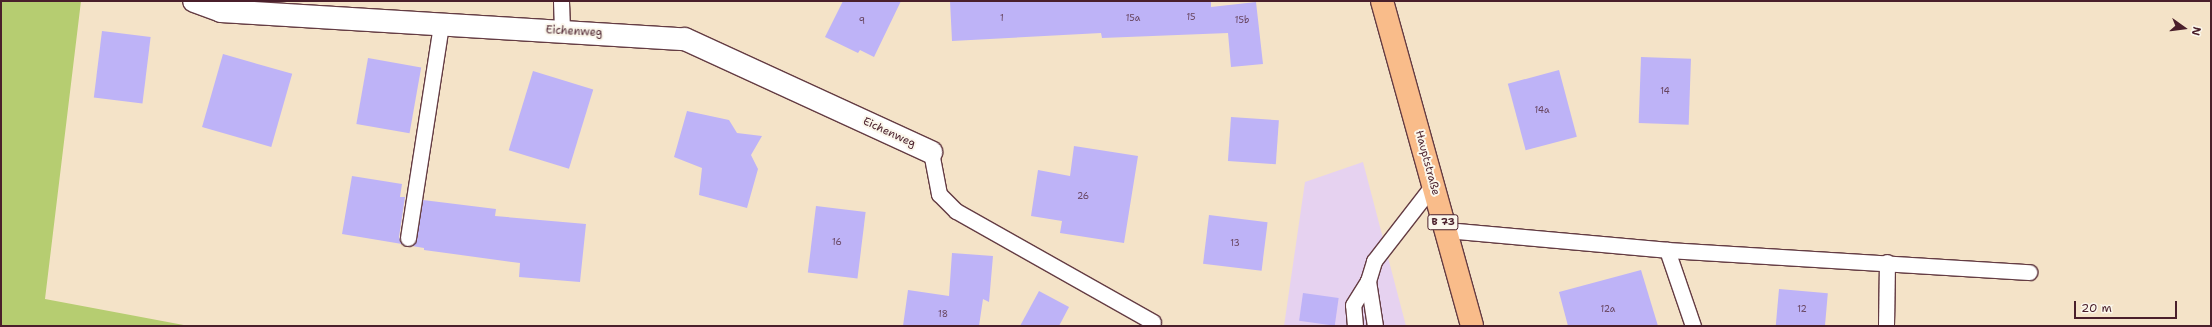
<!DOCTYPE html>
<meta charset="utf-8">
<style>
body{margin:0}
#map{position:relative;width:2212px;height:327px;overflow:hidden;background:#f4e3c8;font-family:"Shantell Sans",sans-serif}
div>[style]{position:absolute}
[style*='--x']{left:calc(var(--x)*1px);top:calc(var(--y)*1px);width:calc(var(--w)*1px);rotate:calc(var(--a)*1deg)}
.built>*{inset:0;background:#e6d2f0}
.green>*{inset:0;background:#b6cd71}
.building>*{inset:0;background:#beb3f7;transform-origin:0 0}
.roads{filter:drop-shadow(1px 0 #643c43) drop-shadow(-1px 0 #643c43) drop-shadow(0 1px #643c43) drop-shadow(0 -1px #643c43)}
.lane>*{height:15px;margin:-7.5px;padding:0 7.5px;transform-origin:7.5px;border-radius:7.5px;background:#fff}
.street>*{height:22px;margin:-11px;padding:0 11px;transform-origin:11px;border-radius:11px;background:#fff}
.primary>*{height:22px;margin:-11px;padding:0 11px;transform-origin:11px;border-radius:11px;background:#f9bc8a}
span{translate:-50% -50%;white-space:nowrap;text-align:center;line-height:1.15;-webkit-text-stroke:4px #fbf7ec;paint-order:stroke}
.number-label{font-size:9px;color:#67445e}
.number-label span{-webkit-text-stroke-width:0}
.shield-label span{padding:1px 3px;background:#fbf7ec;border:1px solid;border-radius:3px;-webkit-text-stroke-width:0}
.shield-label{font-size:10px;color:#4a1f2b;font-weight:700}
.street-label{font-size:11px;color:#4a1f2b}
.frame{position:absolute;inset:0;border:2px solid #4a1f2b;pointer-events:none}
.north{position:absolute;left:2164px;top:8px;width:40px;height:40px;-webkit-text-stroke:3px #fbf7ec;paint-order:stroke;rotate:104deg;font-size:11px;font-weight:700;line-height:16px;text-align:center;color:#4a1f2b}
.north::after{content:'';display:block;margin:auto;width:14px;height:18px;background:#4a1f2b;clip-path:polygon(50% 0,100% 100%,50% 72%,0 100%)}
.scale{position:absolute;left:2074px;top:301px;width:103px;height:18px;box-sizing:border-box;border:2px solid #4a1f2b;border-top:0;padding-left:5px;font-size:12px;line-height:14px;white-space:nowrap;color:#4a1f2b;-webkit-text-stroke:3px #fbf7ec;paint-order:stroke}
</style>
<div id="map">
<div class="built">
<div style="clip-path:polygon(1363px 162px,1406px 326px,1284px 326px,1305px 182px)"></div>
</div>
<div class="green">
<div style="clip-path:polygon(1px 1px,81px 1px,45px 299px,189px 326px,1px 326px)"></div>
</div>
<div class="building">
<div style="clip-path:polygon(843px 1px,901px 1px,874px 57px,860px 50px,858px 53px,825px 37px)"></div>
<div style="clip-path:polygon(950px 1px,1211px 1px,1211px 7px,1256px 2px,1263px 64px,1231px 67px,1228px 33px,1102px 38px,1101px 33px,952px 41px)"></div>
<div style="left:102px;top:31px;width:49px;height:67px;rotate:7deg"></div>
<div style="left:223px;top:54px;width:72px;height:76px;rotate:16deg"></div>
<div style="left:1641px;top:57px;width:50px;height:66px;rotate:2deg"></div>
<div style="left:368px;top:58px;width:54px;height:67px;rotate:10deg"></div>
<div style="left:1559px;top:70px;width:69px;height:53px;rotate:75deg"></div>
<div style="left:533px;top:71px;width:63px;height:83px;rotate:17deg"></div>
<div style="clip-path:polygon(687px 111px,729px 120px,737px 133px,762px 136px,751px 155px,758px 169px,747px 208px,699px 195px,702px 168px,674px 157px)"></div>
<div style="left:1231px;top:117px;width:48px;height:44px;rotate:4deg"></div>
<div style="clip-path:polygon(1074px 146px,1138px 156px,1124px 243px,1060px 233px,1062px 221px,1031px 216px,1038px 170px,1070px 176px)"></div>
<div style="clip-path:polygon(352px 176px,402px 184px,400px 197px,405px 197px,399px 237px,402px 244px,342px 234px)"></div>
<div style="clip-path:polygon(423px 200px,496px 209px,495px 216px,586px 224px,580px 282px,519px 277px,520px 263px,424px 250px,424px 248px,412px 246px,417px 239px)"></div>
<div style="left:816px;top:206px;width:50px;height:67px;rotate:7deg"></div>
<div style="left:1209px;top:215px;width:59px;height:49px;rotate:7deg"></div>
<div style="clip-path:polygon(952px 253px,993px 256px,989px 302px,983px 299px,979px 326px,903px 326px,908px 290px,949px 296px)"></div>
<div style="clip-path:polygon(1641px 270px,1658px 326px,1568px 326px,1559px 292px)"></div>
<div style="left:1779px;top:289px;width:49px;height:37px;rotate:5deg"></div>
<div style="clip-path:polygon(1039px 291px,1069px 307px,1059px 326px,1020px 326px)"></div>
<div style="left:1303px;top:293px;width:36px;height:28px;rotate:8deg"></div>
</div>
<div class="roads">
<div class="lane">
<div style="--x:561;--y:1;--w:30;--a:88"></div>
<div style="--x:931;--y:152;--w:43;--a:79.2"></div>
<div style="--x:939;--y:194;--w:24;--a:45"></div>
<div style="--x:956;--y:211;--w:226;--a:29.4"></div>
<div style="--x:1445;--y:230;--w:223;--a:5.1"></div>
<div style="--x:1667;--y:250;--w:363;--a:3.5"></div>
<div style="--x:408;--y:238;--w:217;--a:-81.2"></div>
<div style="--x:1667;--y:250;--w:80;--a:71.1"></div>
<div style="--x:1355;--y:326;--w:21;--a:-95"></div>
<div style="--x:1353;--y:305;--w:28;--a:-58"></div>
<div style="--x:1375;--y:326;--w:46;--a:-98.8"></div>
<div style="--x:1368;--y:281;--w:21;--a:-73"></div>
<div style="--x:1374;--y:261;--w:96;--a:-52.2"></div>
<div style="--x:1886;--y:326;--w:64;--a:-89.1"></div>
</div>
<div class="street">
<div style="--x:194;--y:1;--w:29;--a:20"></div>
<div style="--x:221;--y:11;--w:465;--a:3.5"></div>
<div style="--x:685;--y:39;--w:271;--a:24.7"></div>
</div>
<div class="primary">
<div style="--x:1382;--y:1;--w:337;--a:74.5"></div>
</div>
</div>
<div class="number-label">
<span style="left:1191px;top:17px">15</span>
<span style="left:1002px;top:18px">1</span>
<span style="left:1133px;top:18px">15a</span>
<span style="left:1242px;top:20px">15b</span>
<span style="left:862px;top:21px">9</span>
<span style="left:1665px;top:91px">14</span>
<span style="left:1542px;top:110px">14a</span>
<span style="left:1083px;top:196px">26</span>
<span style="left:837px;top:242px">16</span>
<span style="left:1235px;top:243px">13</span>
<span style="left:1608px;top:309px">12a</span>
<span style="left:1802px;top:309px">12</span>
<span style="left:943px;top:314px">18</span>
</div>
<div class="shield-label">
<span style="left:1443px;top:222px">B 73</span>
</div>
<div class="street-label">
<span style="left:574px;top:32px;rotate:3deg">Eichenweg</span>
<span style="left:889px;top:133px;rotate:25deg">Eichenweg</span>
<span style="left:1427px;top:163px;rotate:75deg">Hauptstraße</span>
</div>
<div class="frame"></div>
<div class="north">N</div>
<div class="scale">20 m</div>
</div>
